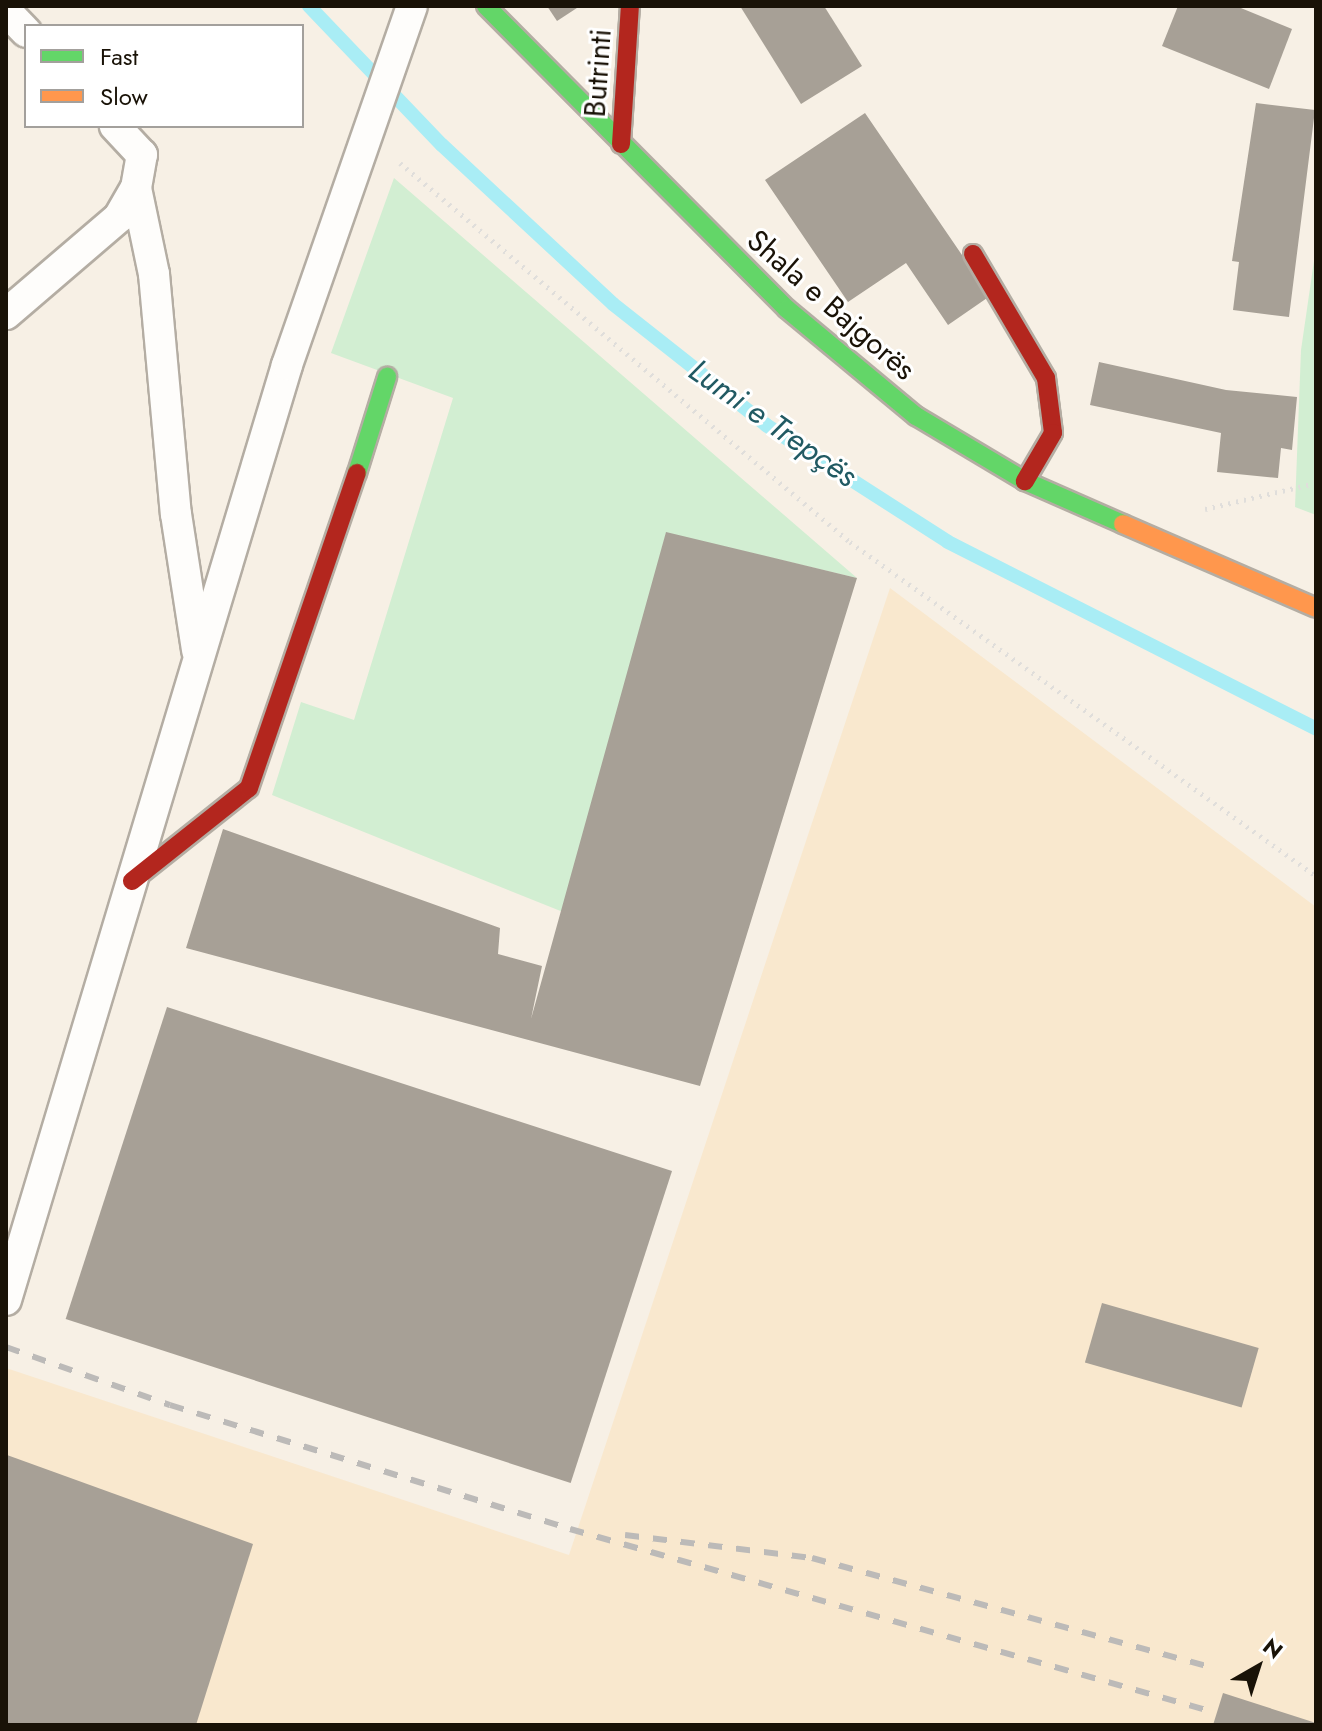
<!DOCTYPE html>
<meta charset="utf-8">
<style>
body{margin:0}
#map{position:relative;width:1322px;height:1731px;overflow:hidden;background:#f7f0e5;font-family:Jost,sans-serif}
div>[style]{position:absolute}
[style*='--x']{left:calc(var(--x)*1px);top:calc(var(--y)*1px);width:calc(var(--w)*1px);rotate:calc(var(--a)*1deg)}
.built>*{inset:0;background:#f9e8ce}
.green>*{inset:0;background:#d2eed2}
.stream>*{height:14px;margin:-7px;padding:0 7px;transform-origin:7px;border-radius:7px;background:#a9edf5}
.building>*{inset:0;background:#a7a096;transform-origin:0 0}
.path>*{height:5px;margin-top:-2.5px;transform-origin:0;background:repeating-linear-gradient(90deg,#e0dedb 0 2px,transparent 0 8px)}
.roads{filter:drop-shadow(2px 0 #b4ada3) drop-shadow(-2px 0 #b4ada3) drop-shadow(0 2px #b4ada3) drop-shadow(0 -2px #b4ada3)}
.lane>*{height:30px;margin:-15px;padding:0 15px;transform-origin:15px;border-radius:15px;background:#fefdfb}
.fast>*{height:18px;margin:-9px;padding:0 9px;transform-origin:9px;border-radius:9px;background:#63d668}
.slow>*{height:18px;margin:-9px;padding:0 9px;transform-origin:9px;border-radius:9px;background:#ff974d}
.jam>*{height:18px;margin:-9px;padding:0 9px;transform-origin:9px;border-radius:9px;background:#b3261e}
.rail>*{height:6px;margin-top:-3px;transform-origin:0;background:repeating-linear-gradient(90deg,#bcbab8 0 14px,transparent 0 28px)}
span{translate:-50% -50%;white-space:nowrap;text-align:center;line-height:1.15;-webkit-text-stroke:6px #fff;paint-order:stroke}
.street-label{font-size:30px;color:#191207}
.water-label{font-size:32px;color:#215a63;font-style:italic}
.frame{position:absolute;inset:0;border:8px solid #191207;pointer-events:none}
.legend{position:absolute;left:24px;top:24px;width:280px;height:104px;box-sizing:border-box;background:#fff;border:2px solid #a3a09c;margin:0;padding:10px 14px;list-style:none;font-size:24px;color:#191207}
.legend li{display:flex;align-items:center;gap:16px;height:40px}
.legend b{width:40px;border:2px solid #a3a09c}
.north{position:absolute;left:1218px;top:1627px;width:80px;height:80px;-webkit-text-stroke:6px #fff;paint-order:stroke;rotate:39deg;font-size:22px;font-weight:700;line-height:32px;text-align:center;color:#191207}
.north::after{content:'';display:block;margin:auto;width:28px;height:36px;background:#191207;clip-path:polygon(50% 0,100% 100%,50% 72%,0 100%)}
</style>
<div id="map">
<div class="built">
<div style="clip-path:polygon(890px 588px,1316px 907px,1316px 1725px,6px 1725px,6px 1368px,569px 1555px)"></div>
</div>
<div class="green">
<div style="clip-path:polygon(394px 178px,857px 578px,666px 533px,568px 914px,272px 795px,301px 702px,354px 720px,453px 398px,331px 353px)"></div>
<div style="clip-path:polygon(1316px 247px,1316px 515px,1295px 507px,1301px 350px)"></div>
</div>
<div class="stream">
<div style="--x:309;--y:6;--w:192;--a:46.3"></div>
<div style="--x:442;--y:145;--w:233;--a:42.9"></div>
<div style="--x:613;--y:304;--w:195;--a:38.3"></div>
<div style="--x:766;--y:425;--w:216;--a:32.7"></div>
<div style="--x:948;--y:542;--w:413;--a:26.9"></div>
</div>
<div class="building">
<div style="clip-path:polygon(547px 6px,580px 6px,557px 21px)"></div>
<div style="clip-path:polygon(740px 6px,824px 6px,862px 66px,801px 104px)"></div>
<div style="clip-path:polygon(1178px 6px,1236px 6px,1292px 29px,1269px 89px,1162px 46px)"></div>
<div style="clip-path:polygon(1256px 103px,1315px 110px,1289px 317px,1233px 310px,1239px 262px,1232px 261px)"></div>
<div style="clip-path:polygon(865px 113px,990px 296px,948px 325px,906px 263px,848px 302px,765px 180px)"></div>
<div style="clip-path:polygon(1099px 362px,1226px 390px,1297px 397px,1292px 450px,1281px 448px,1278px 478px,1217px 472px,1221px 433px,1090px 405px)"></div>
<div style="clip-path:polygon(666px 532px,857px 578px,700px 1086px,186px 948px,223px 829px,500px 928px,498px 954px,542px 966px,531px 1019px)"></div>
<div style="left:167px;top:1007px;width:531px;height:328px;rotate:18deg"></div>
<div style="left:1102px;top:1303px;width:163px;height:62px;rotate:16deg"></div>
<div style="clip-path:polygon(7px 1455px,253px 1544px,196px 1725px,6px 1725px)"></div>
<div style="clip-path:polygon(1223px 1693px,1316px 1723px,1316px 1725px,1213px 1725px)"></div>
</div>
<div class="path">
<div style="--x:400;--y:163;--w:588;--a:40.1"></div>
<div style="--x:850;--y:542;--w:573;--a:35.63"></div>
<div style="--x:1205;--y:509;--w:114;--a:-13.2"></div>
</div>
<div class="roads">
<div class="lane">
<div style="--x:6;--y:11;--w:29;--a:46"></div>
<div style="--x:136;--y:188;--w:88;--a:78.2"></div>
<div style="--x:154;--y:274;--w:241;--a:84.8"></div>
<div style="--x:176;--y:514;--w:138;--a:81.2"></div>
<div style="--x:6;--y:314;--w:149;--a:-40.6"></div>
<div style="--x:119;--y:217;--w:34;--a:-60"></div>
<div style="--x:136;--y:188;--w:34;--a:-80"></div>
<div style="--x:142;--y:155;--w:40;--a:-133"></div>
<div style="--x:6;--y:1300;--w:976;--a:-73.27"></div>
<div style="--x:287;--y:365;--w:380;--a:-70.8"></div>
</div>
<div class="fast">
<div style="--x:486;--y:6;--w:427;--a:45.2"></div>
<div style="--x:787;--y:309;--w:168;--a:39.7"></div>
<div style="--x:916;--y:416;--w:127;--a:30.8"></div>
<div style="--x:1025;--y:481;--w:107;--a:23.7"></div>
<div style="--x:357;--y:473;--w:101;--a:-72.6"></div>
</div>
<div class="slow">
<div style="--x:1123;--y:524;--w:210;--a:23.5"></div>
</div>
<div class="jam">
<div style="--x:621;--y:144;--w:138;--a:-86.3"></div>
<div style="--x:973;--y:254;--w:144;--a:59.5"></div>
<div style="--x:1046;--y:378;--w:55;--a:82.7"></div>
<div style="--x:1053;--y:433;--w:56;--a:120.3"></div>
<div style="--x:132;--y:881;--w:149;--a:-38.5"></div>
<div style="--x:249;--y:788;--w:333;--a:-71.1"></div>
</div>
</div>
<div class="rail">
<div style="--x:6;--y:1347;--w:174;--a:19.5"></div>
<div style="--x:170;--y:1405;--w:419;--a:17.2"></div>
<div style="--x:570;--y:1529;--w:661;--a:15.89"></div>
<div style="--x:625;--y:1535;--w:188;--a:7"></div>
<div style="--x:812;--y:1558;--w:418;--a:15.3"></div>
</div>
<div class="street-label">
<span style="left:598px;top:73px;rotate:-86deg">Butrinti</span>
<span style="left:831px;top:305px;rotate:41deg">Shala e Bajgorës</span>
</div>
<div class="water-label">
<span style="left:773px;top:423px;rotate:35deg">Lumi e Trepçës</span>
</div>
<div class="frame"></div>
<ul class="legend">
<li><b style="height:10px;background:#63d668"></b>Fast</li>
<li><b style="height:10px;background:#ff974d"></b>Slow</li>
</ul>
<div class="north">N</div>
</div>
